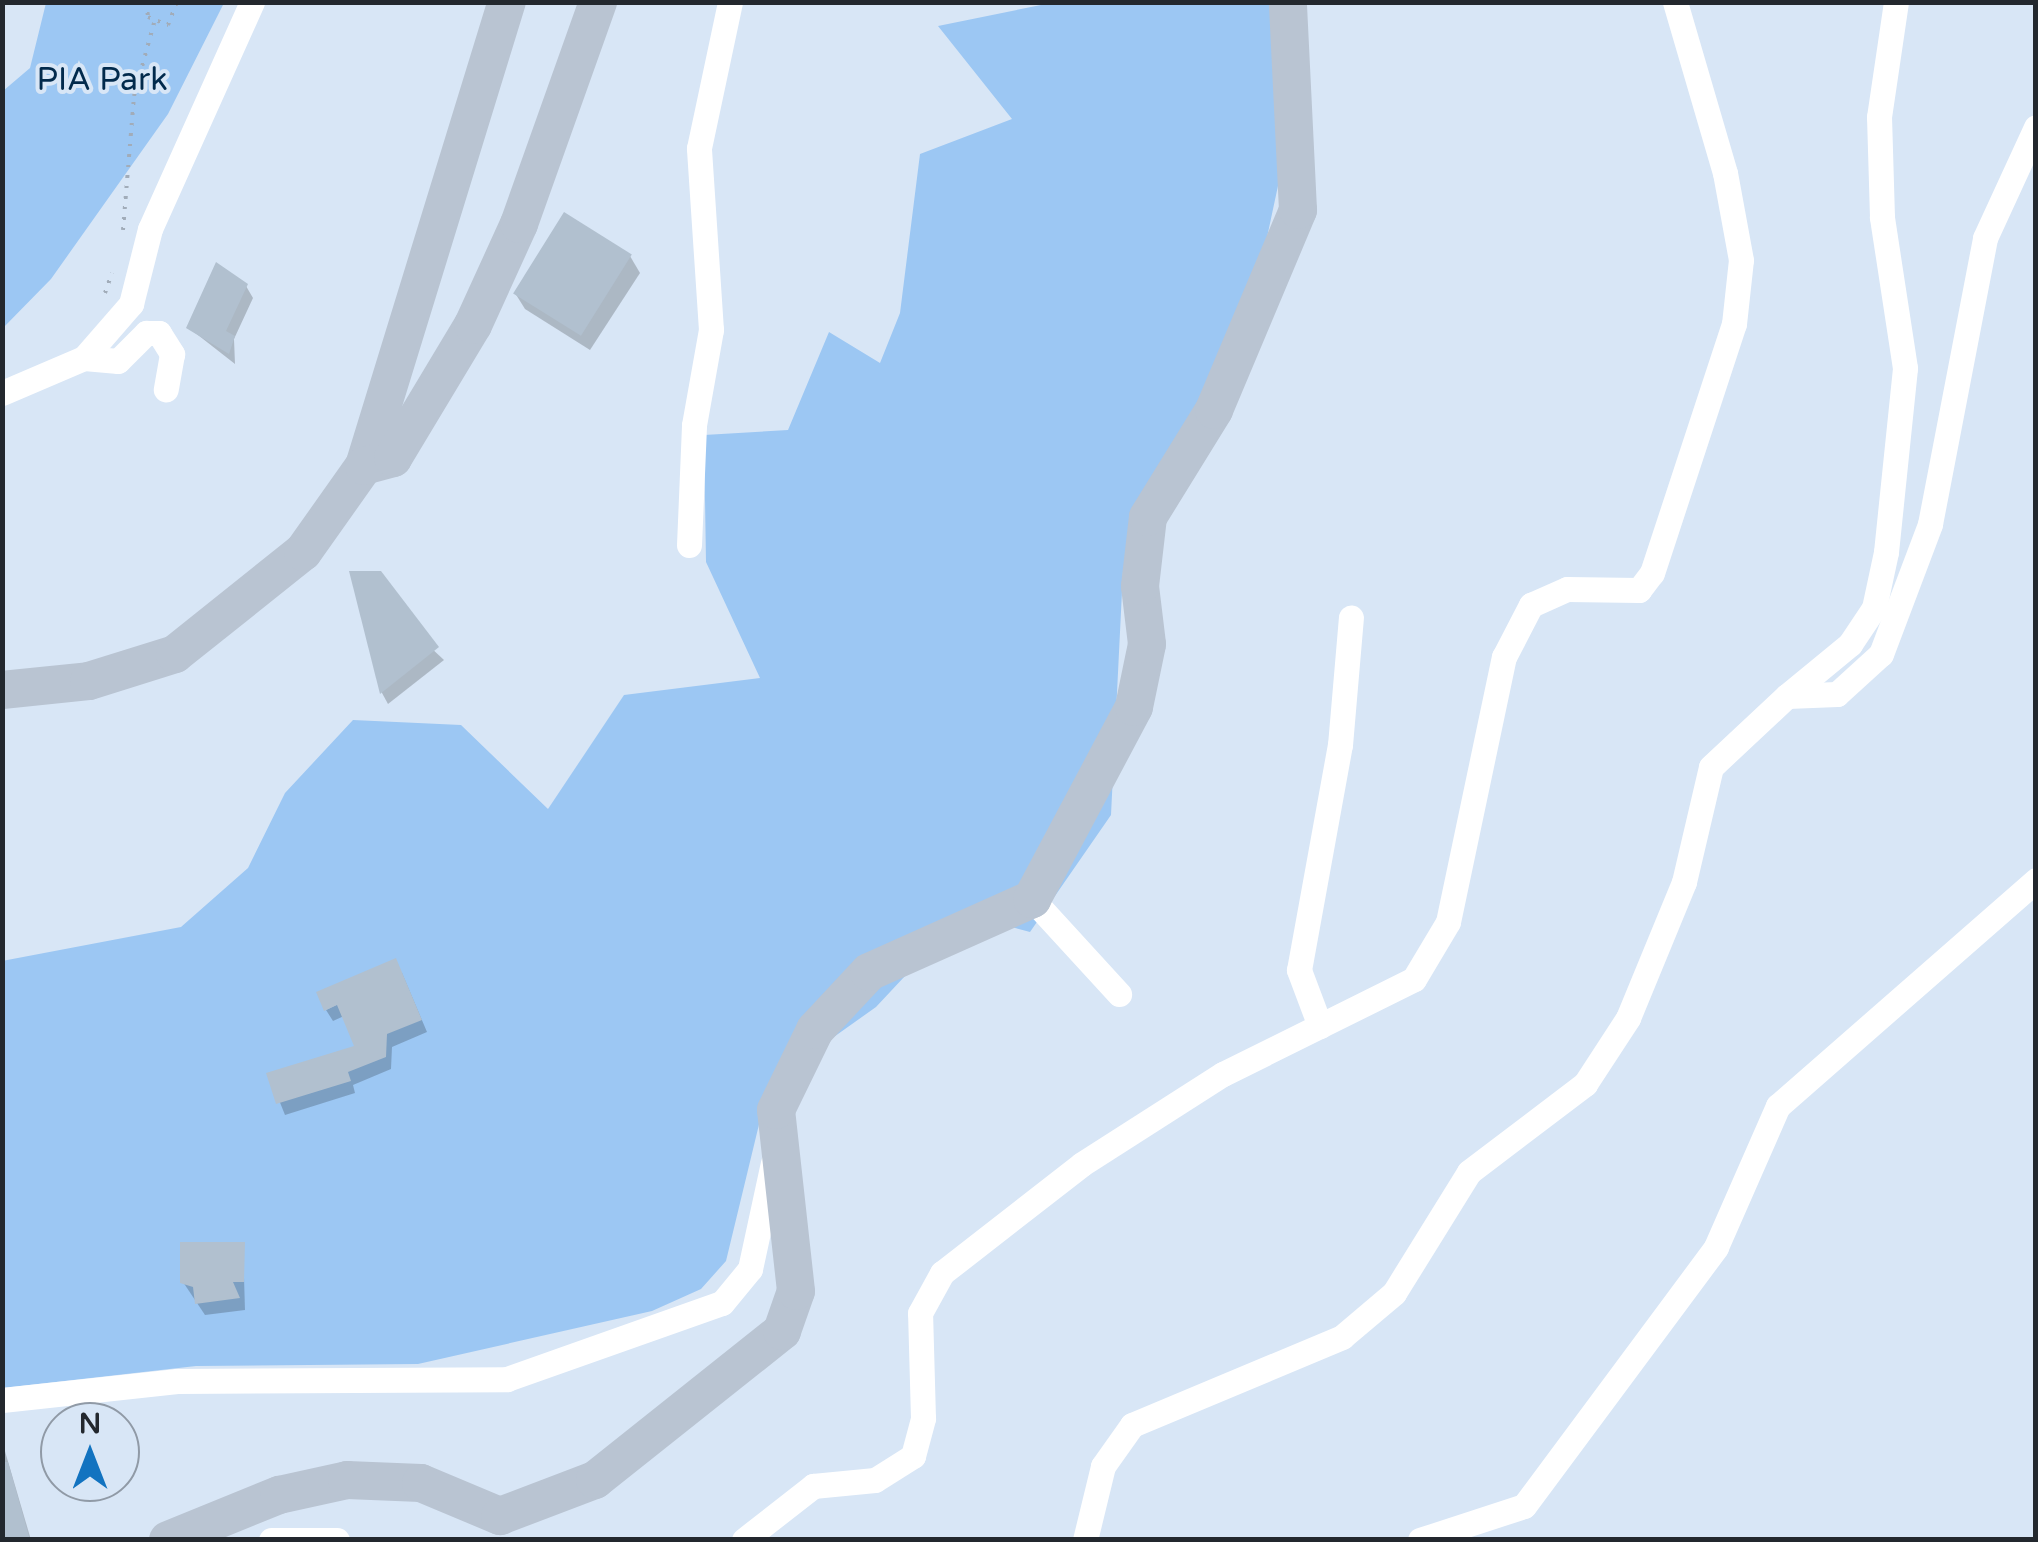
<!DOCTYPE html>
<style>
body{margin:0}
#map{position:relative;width:2038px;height:1542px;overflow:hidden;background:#d8e6f6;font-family:"Varela Round",sans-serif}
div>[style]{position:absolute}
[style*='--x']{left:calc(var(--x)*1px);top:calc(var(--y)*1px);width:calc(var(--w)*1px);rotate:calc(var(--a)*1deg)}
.green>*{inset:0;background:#9cc7f3}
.shadow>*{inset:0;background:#0003}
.building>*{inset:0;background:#b1c0cf;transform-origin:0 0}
.path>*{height:4px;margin-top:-2px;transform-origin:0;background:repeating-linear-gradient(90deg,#a1acb9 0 2.5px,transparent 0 10.5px)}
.street>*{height:25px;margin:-12.5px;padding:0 12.5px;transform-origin:12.5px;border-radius:12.5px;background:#fff}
.secondary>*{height:38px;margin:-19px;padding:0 19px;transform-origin:19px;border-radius:19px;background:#b9c4d2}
span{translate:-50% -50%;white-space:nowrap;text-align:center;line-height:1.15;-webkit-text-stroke:8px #d8e6f6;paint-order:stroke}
.park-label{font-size:32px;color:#022a4c}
.frame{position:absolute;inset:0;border:5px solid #23282e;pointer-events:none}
.north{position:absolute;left:40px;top:1402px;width:100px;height:100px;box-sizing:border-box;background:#d8e6f6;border:2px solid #909aa6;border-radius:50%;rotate:0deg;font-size:28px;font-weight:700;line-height:40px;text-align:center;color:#23282e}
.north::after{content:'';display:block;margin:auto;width:35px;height:45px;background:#1273c0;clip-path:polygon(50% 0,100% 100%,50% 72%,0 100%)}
</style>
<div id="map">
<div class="green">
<div style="clip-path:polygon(46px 3px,224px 3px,168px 114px,51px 279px,3px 328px,3px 91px,30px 68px)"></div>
<div style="clip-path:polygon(1051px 3px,1277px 3px,1282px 167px,1253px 303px,1123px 571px,1111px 815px,1030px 932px,963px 914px,876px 1007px,769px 1083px,726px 1261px,701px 1289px,652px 1311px,418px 1364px,196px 1366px,3px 1388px,2px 961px,181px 927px,248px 868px,285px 793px,353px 720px,461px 725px,548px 809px,624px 695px,760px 678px,706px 562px,704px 435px,788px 430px,829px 332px,880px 363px,900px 313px,920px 154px,1012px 119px,938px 26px)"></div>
</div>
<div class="shadow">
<div style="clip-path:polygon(630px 256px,640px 273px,590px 350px,525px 309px,515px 293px)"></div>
<div style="clip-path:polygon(246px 286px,253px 298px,234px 339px,235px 364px,189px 328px)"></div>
<div style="clip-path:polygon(352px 574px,444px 660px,388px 704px,382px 693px)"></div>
<div style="clip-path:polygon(402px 973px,427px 1032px,392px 1047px,391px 1069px,353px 1085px,355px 1093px,285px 1115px,269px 1075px,357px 1047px,344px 1016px,333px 1021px,326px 1010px)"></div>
<div style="clip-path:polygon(243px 1244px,245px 1310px,205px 1315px,183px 1282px)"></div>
<div style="clip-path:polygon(2px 1441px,31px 1540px,2px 1540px)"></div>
</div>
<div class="building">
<div style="left:564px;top:212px;width:80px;height:96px;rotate:32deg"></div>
<div style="clip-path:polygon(216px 262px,248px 284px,226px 331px,235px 336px,229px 354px,186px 328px)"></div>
<div style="clip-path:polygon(349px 571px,381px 571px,439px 647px,380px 694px)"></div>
<div style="clip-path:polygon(396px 958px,422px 1020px,387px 1034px,386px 1057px,348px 1072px,351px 1081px,276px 1104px,266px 1073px,354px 1046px,337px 1005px,324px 1011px,316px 992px)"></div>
<div style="clip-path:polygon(180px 1242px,245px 1242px,244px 1282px,233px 1282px,240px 1298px,195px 1304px,193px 1287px,180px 1283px)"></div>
<div style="clip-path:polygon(2px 1462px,8px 1462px,30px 1540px,2px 1540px)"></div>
</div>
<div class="path">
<div style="--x:146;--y:2;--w:15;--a:82"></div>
<div style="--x:148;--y:17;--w:22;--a:22"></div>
<div style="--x:168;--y:25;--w:25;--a:-69"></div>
<div style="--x:123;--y:230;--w:134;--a:-85.3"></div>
<div style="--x:134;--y:96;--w:76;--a:-74.7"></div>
<div style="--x:105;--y:293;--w:21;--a:-71"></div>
</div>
<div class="street">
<div style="--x:84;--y:358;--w:34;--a:5"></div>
<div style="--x:118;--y:361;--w:40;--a:-45"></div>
<div style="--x:146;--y:333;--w:13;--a:0"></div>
<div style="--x:159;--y:333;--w:25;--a:58"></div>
<div style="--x:172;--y:354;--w:36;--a:100"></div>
<div style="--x:2;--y:393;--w:89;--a:-23.1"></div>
<div style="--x:84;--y:358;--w:72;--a:-49"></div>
<div style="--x:131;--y:304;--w:77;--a:-75.8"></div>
<div style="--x:150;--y:229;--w:249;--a:-65.8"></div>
<div style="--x:689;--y:545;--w:120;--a:-87.6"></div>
<div style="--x:694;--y:425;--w:97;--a:-79.9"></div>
<div style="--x:711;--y:330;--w:182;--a:-93.8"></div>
<div style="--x:699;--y:148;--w:149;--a:-78"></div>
<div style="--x:1787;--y:696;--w:82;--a:-39.5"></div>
<div style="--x:1850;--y:644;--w:43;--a:-56.3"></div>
<div style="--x:1874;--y:608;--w:57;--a:-77.9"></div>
<div style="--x:1886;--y:552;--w:185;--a:-84.1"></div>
<div style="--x:1905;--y:368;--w:153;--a:-98.7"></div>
<div style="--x:1882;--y:217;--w:100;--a:-91.7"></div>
<div style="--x:1879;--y:117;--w:116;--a:-81.6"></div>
<div style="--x:1032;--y:899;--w:129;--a:47.5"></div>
<div style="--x:1320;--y:1026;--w:60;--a:-110.6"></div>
<div style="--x:1299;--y:970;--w:229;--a:-79.7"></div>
<div style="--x:1340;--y:745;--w:128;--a:-85.1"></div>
<div style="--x:2;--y:1400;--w:176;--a:-6.2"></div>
<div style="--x:177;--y:1381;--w:330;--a:-0.3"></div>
<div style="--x:507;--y:1379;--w:228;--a:-19.5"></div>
<div style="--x:722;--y:1303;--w:44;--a:-50.5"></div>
<div style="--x:750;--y:1269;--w:108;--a:-77.8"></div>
<div style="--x:271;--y:1540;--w:66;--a:0"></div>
<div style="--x:744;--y:1540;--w:88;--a:-38"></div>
<div style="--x:813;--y:1486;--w:62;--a:-5.5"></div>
<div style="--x:875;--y:1480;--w:45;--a:-32.3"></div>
<div style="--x:913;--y:1456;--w:39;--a:-75"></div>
<div style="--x:923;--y:1418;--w:105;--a:-91.6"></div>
<div style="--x:920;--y:1313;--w:46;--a:-61.2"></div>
<div style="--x:942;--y:1273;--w:177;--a:-37.9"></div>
<div style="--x:1082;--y:1164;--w:167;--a:-32.6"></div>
<div style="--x:1223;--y:1074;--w:213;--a:-26.4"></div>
<div style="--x:1414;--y:979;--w:66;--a:-59.2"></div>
<div style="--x:1448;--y:922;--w:271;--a:-78.1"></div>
<div style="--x:1504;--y:657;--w:59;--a:-62.6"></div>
<div style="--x:1531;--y:605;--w:39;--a:-24"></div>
<div style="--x:1567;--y:589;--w:72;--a:0.8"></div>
<div style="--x:1639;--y:590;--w:21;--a:-53"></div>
<div style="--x:1652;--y:573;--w:262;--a:-71.8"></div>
<div style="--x:1734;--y:324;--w:64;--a:-83.8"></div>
<div style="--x:1741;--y:260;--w:88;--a:-100.4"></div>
<div style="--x:1725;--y:173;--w:178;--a:-106.3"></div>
<div style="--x:1085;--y:1540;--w:76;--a:-76.3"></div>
<div style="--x:1103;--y:1466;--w:50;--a:-54.7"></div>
<div style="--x:1132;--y:1425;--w:228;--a:-22.7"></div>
<div style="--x:1342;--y:1337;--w:68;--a:-40.2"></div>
<div style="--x:1394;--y:1293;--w:142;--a:-58.2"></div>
<div style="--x:1469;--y:1172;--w:146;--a:-37.2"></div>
<div style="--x:1585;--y:1084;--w:79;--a:-56.9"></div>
<div style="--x:1628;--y:1018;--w:147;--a:-67.6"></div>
<div style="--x:1684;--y:882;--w:118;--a:-76.8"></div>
<div style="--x:1711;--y:767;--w:104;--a:-43.1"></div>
<div style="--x:1787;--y:696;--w:50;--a:-2.3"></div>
<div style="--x:1837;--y:694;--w:59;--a:-42.3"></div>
<div style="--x:1881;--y:654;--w:139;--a:-69.3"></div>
<div style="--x:1930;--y:524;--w:291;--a:-79.1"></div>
<div style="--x:1985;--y:238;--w:122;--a:-65.3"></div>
<div style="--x:1420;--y:1540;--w:109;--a:-18.1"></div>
<div style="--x:1524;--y:1506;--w:322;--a:-53.4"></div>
<div style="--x:1716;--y:1247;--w:154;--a:-66.3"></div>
<div style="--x:1778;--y:1106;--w:343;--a:-41.2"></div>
</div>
<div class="secondary">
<div style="--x:364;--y:466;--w:486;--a:-72.9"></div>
<div style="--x:2;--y:690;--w:87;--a:-5.9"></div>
<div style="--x:89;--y:681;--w:90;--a:-17.4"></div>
<div style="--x:175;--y:654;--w:164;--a:-38.6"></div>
<div style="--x:303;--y:552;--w:105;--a:-54.7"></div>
<div style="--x:364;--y:466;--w:30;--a:-15"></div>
<div style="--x:393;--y:458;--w:155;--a:-59"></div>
<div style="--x:473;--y:325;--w:111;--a:-65.5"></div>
<div style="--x:519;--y:224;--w:236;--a:-70.4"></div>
<div style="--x:168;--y:1540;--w:120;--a:-22.1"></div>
<div style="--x:279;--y:1495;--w:70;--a:-12.4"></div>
<div style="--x:347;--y:1480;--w:74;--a:2.3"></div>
<div style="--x:421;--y:1483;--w:86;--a:22.7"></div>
<div style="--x:500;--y:1516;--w:102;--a:-20.8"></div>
<div style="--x:595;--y:1480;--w:239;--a:-38.5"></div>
<div style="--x:782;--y:1331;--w:42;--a:-70.7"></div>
<div style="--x:796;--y:1291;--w:182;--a:-96.3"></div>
<div style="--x:776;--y:1110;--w:89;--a:-64"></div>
<div style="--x:815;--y:1030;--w:79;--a:-47"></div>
<div style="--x:869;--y:972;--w:179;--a:-24.1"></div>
<div style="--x:1032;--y:899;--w:217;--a:-62"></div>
<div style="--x:1134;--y:707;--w:64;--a:-78.3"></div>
<div style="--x:1147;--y:644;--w:58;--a:-96.9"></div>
<div style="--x:1140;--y:586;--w:69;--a:-83.4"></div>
<div style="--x:1148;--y:517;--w:126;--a:-58.3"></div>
<div style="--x:1214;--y:410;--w:217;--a:-67.2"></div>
<div style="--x:1298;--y:210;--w:208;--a:-92.8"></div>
</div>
<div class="park-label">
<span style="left:102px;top:80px">PIA Park</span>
</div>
<div class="frame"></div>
<div class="north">N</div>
</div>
